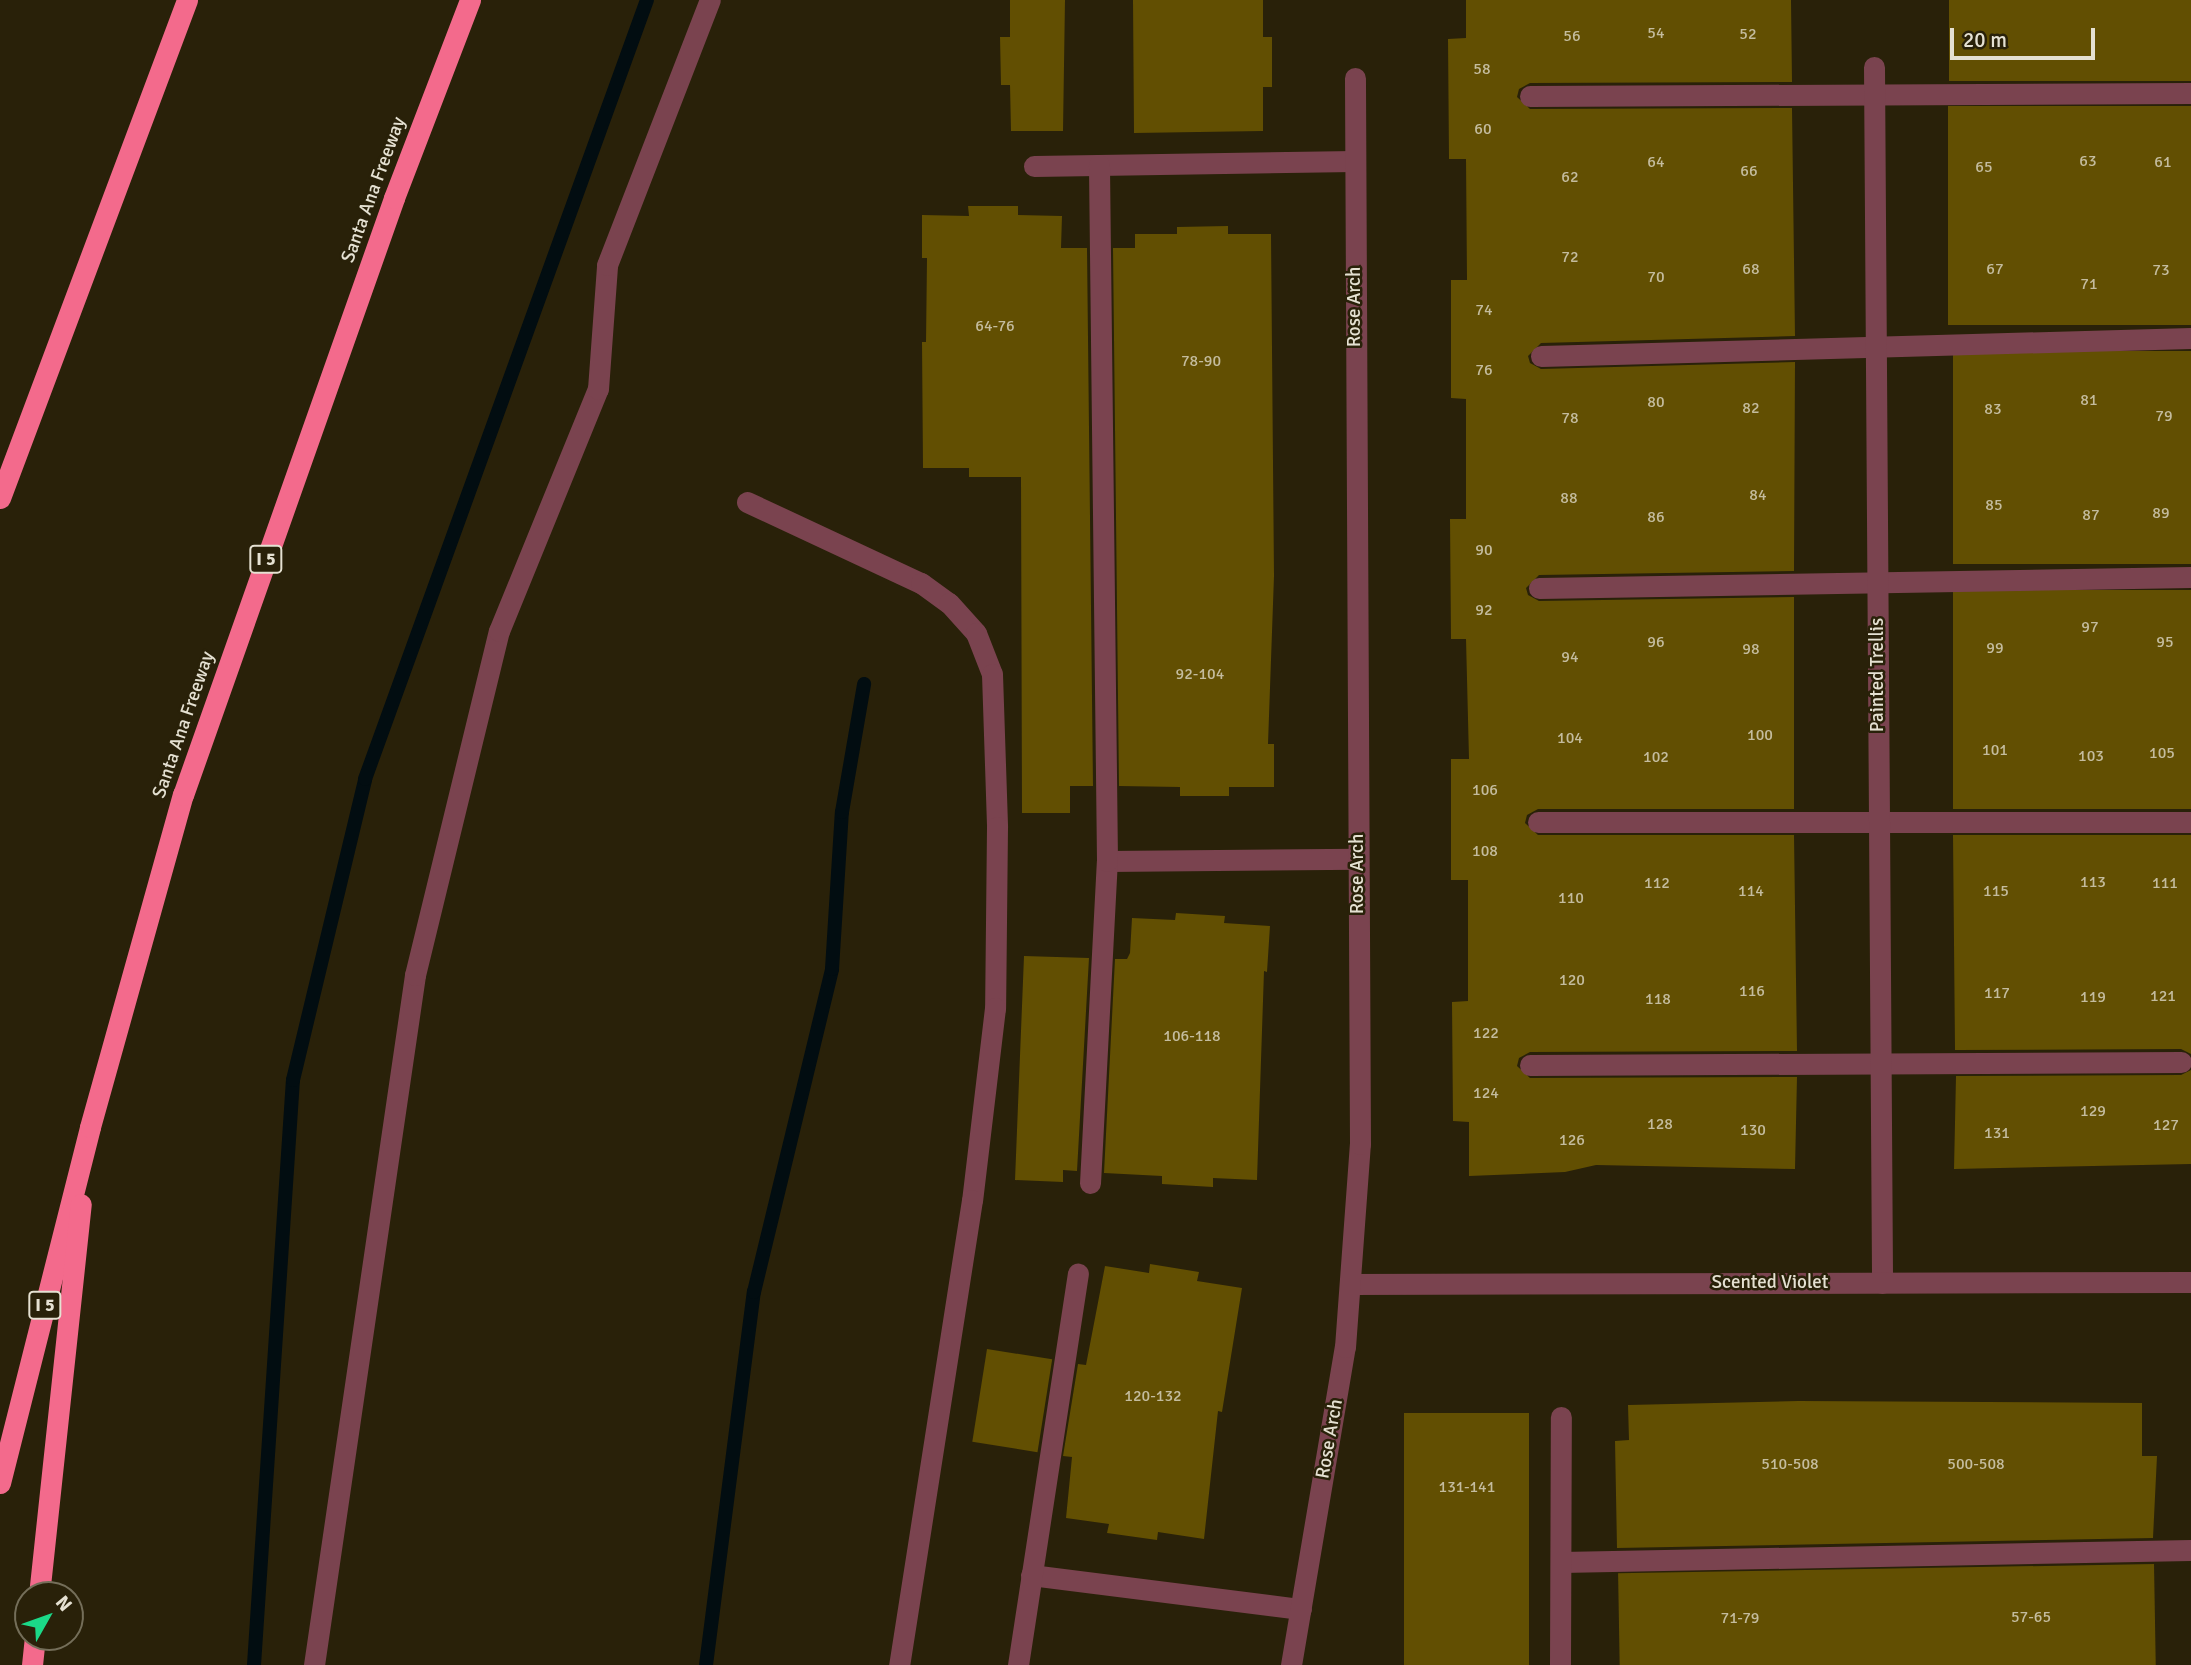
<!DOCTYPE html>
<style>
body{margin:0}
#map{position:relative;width:2191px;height:1665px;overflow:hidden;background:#292109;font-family:Signika,sans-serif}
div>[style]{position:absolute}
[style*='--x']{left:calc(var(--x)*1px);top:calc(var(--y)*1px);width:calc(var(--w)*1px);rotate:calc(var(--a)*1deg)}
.stream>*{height:14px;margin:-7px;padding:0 7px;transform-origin:7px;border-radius:7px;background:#020d11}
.building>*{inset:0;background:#624f02;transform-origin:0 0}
.lane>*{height:21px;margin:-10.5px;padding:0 10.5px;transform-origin:10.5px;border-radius:10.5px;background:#7a434f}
.street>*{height:21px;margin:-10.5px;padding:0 10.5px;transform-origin:10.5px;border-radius:10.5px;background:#7a434f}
.highway>*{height:21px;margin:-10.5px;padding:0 10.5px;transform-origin:10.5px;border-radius:10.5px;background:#f36a8c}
span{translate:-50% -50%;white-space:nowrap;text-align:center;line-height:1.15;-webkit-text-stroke:5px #292109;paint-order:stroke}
.number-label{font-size:16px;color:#c4bc9e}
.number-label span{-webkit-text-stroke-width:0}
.shield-label span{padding:2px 5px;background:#292109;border:2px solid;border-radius:5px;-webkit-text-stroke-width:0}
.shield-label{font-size:18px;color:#e5e1d2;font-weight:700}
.street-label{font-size:19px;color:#e5e1d2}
.north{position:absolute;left:14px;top:1581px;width:70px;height:70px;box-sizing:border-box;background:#292109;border:2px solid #746e59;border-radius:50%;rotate:50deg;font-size:19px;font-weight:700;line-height:28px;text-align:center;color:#e5e1d2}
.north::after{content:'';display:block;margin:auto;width:24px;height:32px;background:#1bd988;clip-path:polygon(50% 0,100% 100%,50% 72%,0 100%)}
.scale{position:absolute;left:1950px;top:28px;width:145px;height:32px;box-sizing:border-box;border:4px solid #e5e1d2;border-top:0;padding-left:9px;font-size:21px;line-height:24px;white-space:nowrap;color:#e5e1d2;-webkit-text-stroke:5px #292109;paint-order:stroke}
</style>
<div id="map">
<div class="stream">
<div style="--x:254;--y:1665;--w:586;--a:-86.19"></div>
<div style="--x:293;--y:1080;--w:309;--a:-76.5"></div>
<div style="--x:365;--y:779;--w:828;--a:-70.1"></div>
<div style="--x:706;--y:1665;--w:376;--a:-82.7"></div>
<div style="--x:754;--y:1292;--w:332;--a:-76.4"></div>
<div style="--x:832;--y:969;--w:157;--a:-86.4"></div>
<div style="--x:842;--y:812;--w:130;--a:-80.2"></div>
</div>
<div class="building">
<div style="clip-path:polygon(1010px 0,1065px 0,1063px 131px,1011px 131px,1010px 85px,1001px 85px,1000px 37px,1010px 37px)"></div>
<div style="clip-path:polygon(1133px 0,1263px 0,1263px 37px,1272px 37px,1272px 87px,1263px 87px,1263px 131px,1134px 133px)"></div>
<div style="clip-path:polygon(1466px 0,1791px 0,1792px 82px,1530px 83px,1519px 89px,1517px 97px,1530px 109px,1792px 108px,1795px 336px,1541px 343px,1528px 356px,1530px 363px,1541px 369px,1795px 362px,1794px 571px,1539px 575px,1526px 588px,1528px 595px,1539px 601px,1794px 597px,1794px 809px,1538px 809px,1527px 815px,1525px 823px,1538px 835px,1794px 835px,1797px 1051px,1530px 1052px,1519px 1058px,1517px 1066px,1530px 1078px,1797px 1077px,1795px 1169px,1596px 1165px,1565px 1172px,1469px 1176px,1469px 1122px,1453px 1121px,1452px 1002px,1468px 1001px,1468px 880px,1451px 880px,1451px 759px,1469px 759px,1466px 639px,1451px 639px,1450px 519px,1466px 519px,1466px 399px,1451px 398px,1451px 280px,1467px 280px,1466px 159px,1449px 159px,1448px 39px,1466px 38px)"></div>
<div style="left:1949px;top:0;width:242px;height:81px"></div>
<div style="left:2191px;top:106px;width:219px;height:243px;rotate:90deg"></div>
<div style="clip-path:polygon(968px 206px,1018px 206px,1018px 215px,1062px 216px,1061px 248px,1087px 248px,1093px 786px,1070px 786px,1070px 813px,1022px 813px,1021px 477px,969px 477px,969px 468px,923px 468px,922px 342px,926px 342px,927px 258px,922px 258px,922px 215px,969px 216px)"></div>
<div style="clip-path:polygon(1228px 226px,1228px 234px,1271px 234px,1274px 576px,1268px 744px,1274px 744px,1274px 787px,1229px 787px,1229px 796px,1180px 796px,1180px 787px,1119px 786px,1113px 248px,1135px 248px,1135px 234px,1177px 234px,1177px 227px)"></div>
<div style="left:2191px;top:351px;width:213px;height:238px;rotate:90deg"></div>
<div style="left:2191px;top:590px;width:219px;height:238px;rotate:90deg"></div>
<div style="clip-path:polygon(1953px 835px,2191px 835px,2191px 1054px,2181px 1049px,1955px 1050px)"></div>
<div style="clip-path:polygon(1176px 913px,1225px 916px,1224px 923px,1270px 926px,1267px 972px,1264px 971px,1257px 1180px,1213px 1178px,1213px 1187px,1162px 1184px,1162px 1176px,1104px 1173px,1115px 959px,1127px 959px,1130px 953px,1132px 918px,1175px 920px)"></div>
<div style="clip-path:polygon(1024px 956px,1089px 958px,1077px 1171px,1063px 1170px,1063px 1182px,1015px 1180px)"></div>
<div style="clip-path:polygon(2191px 1070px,2191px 1164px,1954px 1169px,1956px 1076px,2181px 1075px)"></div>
<div style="clip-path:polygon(1150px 1264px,1199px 1272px,1197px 1281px,1242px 1288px,1222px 1412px,1218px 1411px,1204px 1539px,1158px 1532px,1157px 1540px,1107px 1533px,1109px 1524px,1066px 1518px,1072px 1457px,1063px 1456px,1078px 1364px,1086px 1365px,1105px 1266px,1149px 1273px)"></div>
<div style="left:987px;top:1349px;width:66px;height:94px;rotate:9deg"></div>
<div style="clip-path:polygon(1798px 1401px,2142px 1403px,2142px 1456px,2157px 1456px,2153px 1538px,1617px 1548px,1615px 1441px,1629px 1440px,1628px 1405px)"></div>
<div style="left:1404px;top:1413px;width:125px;height:252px"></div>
<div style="left:2154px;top:1564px;width:101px;height:536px;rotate:89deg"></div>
</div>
<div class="lane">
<div style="--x:1530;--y:96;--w:661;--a:-0.26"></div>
<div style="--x:1034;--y:166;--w:320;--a:-0.9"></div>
<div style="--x:1541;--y:356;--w:650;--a:-1.59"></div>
<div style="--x:747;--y:502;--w:192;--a:25"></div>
<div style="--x:921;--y:583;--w:34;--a:36"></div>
<div style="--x:949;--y:603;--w:40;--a:48"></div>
<div style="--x:976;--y:633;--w:44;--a:68.7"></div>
<div style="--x:992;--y:674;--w:153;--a:88.1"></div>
<div style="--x:997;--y:827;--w:181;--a:90.6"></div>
<div style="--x:995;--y:1008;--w:193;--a:96.8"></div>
<div style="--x:972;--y:1200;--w:471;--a:98.9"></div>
<div style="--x:1539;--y:588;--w:652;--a:-0.97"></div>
<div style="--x:1538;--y:822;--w:653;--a:0"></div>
<div style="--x:1107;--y:861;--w:251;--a:-0.5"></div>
<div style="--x:1530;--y:1065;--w:651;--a:-0.26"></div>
<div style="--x:1090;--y:1183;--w:322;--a:-87"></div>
<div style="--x:1107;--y:861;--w:696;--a:-90.66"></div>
<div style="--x:1561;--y:1562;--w:630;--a:-1.09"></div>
<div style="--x:1031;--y:1575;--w:272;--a:7.2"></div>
<div style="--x:314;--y:1665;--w:697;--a:-81.67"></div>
<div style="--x:415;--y:975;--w:354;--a:-76.3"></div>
<div style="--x:499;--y:631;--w:261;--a:-67.8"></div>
<div style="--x:598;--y:389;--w:124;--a:-85.8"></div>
<div style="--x:607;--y:265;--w:284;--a:-68.8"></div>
<div style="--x:1018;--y:1665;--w:396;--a:-81.3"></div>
<div style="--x:1560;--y:1665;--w:248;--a:-89.8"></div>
</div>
<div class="street">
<div style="--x:1874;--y:67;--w:1216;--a:89.62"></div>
<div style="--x:1350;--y:1284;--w:841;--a:-0.14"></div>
<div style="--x:1291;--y:1665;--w:323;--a:-80.4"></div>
<div style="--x:1345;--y:1347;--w:204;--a:-85.8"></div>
<div style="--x:1360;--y:1144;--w:1066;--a:-90.27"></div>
</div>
<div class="highway">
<div style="--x:0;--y:498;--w:532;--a:-69.42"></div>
<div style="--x:0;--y:1483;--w:367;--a:-75.8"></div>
<div style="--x:90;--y:1127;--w:345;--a:-74.4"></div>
<div style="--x:183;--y:795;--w:633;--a:-70.53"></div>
<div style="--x:394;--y:198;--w:212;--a:-69"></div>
<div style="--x:39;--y:1595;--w:393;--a:-83.9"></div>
<div style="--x:32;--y:1665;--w:28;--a:-84"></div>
</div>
<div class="number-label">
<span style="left:1656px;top:33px">54</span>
<span style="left:1748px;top:34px">52</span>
<span style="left:1572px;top:36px">56</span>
<span style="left:1482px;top:69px">58</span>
<span style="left:1483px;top:129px">60</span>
<span style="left:2088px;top:161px">63</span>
<span style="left:1656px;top:162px">64</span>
<span style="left:2163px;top:162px">61</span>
<span style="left:1984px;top:167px">65</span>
<span style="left:1749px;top:171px">66</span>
<span style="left:1570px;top:177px">62</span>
<span style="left:1570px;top:257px">72</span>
<span style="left:1751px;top:269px">68</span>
<span style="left:1995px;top:269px">67</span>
<span style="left:2161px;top:270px">73</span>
<span style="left:1656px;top:277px">70</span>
<span style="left:2089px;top:284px">71</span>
<span style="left:1484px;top:310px">74</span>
<span style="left:995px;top:326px">64-76</span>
<span style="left:1201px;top:361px">78-90</span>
<span style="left:1484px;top:370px">76</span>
<span style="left:2089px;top:400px">81</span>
<span style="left:1656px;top:402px">80</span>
<span style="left:1751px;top:408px">82</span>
<span style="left:1993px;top:409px">83</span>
<span style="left:2164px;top:416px">79</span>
<span style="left:1570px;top:418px">78</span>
<span style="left:1758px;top:495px">84</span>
<span style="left:1569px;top:498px">88</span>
<span style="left:1994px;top:505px">85</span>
<span style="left:2161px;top:513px">89</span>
<span style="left:2091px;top:515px">87</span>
<span style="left:1656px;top:517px">86</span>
<span style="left:1484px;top:550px">90</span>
<span style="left:1484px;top:610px">92</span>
<span style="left:2090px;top:627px">97</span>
<span style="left:1656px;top:642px">96</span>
<span style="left:2165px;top:642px">95</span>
<span style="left:1995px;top:648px">99</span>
<span style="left:1751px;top:649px">98</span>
<span style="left:1570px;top:657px">94</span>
<span style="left:1200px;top:674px">92-104</span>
<span style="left:1760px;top:735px">100</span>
<span style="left:1570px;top:738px">104</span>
<span style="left:1995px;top:750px">101</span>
<span style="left:2162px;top:753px">105</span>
<span style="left:2091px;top:756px">103</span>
<span style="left:1656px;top:757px">102</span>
<span style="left:1485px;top:790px">106</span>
<span style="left:1485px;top:851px">108</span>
<span style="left:2093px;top:882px">113</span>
<span style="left:1657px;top:883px">112</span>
<span style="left:2165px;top:883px">111</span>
<span style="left:1751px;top:891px">114</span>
<span style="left:1996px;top:891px">115</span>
<span style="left:1571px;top:898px">110</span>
<span style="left:1572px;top:980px">120</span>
<span style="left:1752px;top:991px">116</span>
<span style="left:1997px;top:993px">117</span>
<span style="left:2163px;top:996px">121</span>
<span style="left:2093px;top:997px">119</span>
<span style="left:1658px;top:999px">118</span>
<span style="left:1486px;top:1033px">122</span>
<span style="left:1192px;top:1036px">106-118</span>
<span style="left:1486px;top:1093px">124</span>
<span style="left:2093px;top:1111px">129</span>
<span style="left:1660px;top:1124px">128</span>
<span style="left:2166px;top:1125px">127</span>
<span style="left:1753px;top:1130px">130</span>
<span style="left:1997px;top:1133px">131</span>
<span style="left:1572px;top:1140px">126</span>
<span style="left:1153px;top:1396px">120-132</span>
<span style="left:1790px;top:1464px">510-508</span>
<span style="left:1976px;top:1464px">500-508</span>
<span style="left:1467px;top:1487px">131-141</span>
<span style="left:2031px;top:1617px">57-65</span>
<span style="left:1740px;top:1618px">71-79</span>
</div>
<div class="shield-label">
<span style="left:266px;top:559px">I 5</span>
<span style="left:45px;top:1305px">I 5</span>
</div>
<div class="street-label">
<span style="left:374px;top:190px;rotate:-70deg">Santa Ana Freeway</span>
<span style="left:1355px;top:307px;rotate:-90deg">Rose Arch</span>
<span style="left:1878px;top:675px;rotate:-90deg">Painted Trellis</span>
<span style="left:184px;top:725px;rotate:-71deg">Santa Ana Freeway</span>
<span style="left:1358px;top:874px;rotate:-90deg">Rose Arch</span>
<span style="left:1770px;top:1283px">Scented Violet</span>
<span style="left:1330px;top:1439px;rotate:-80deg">Rose Arch</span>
</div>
<div class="north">N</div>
<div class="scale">20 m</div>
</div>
